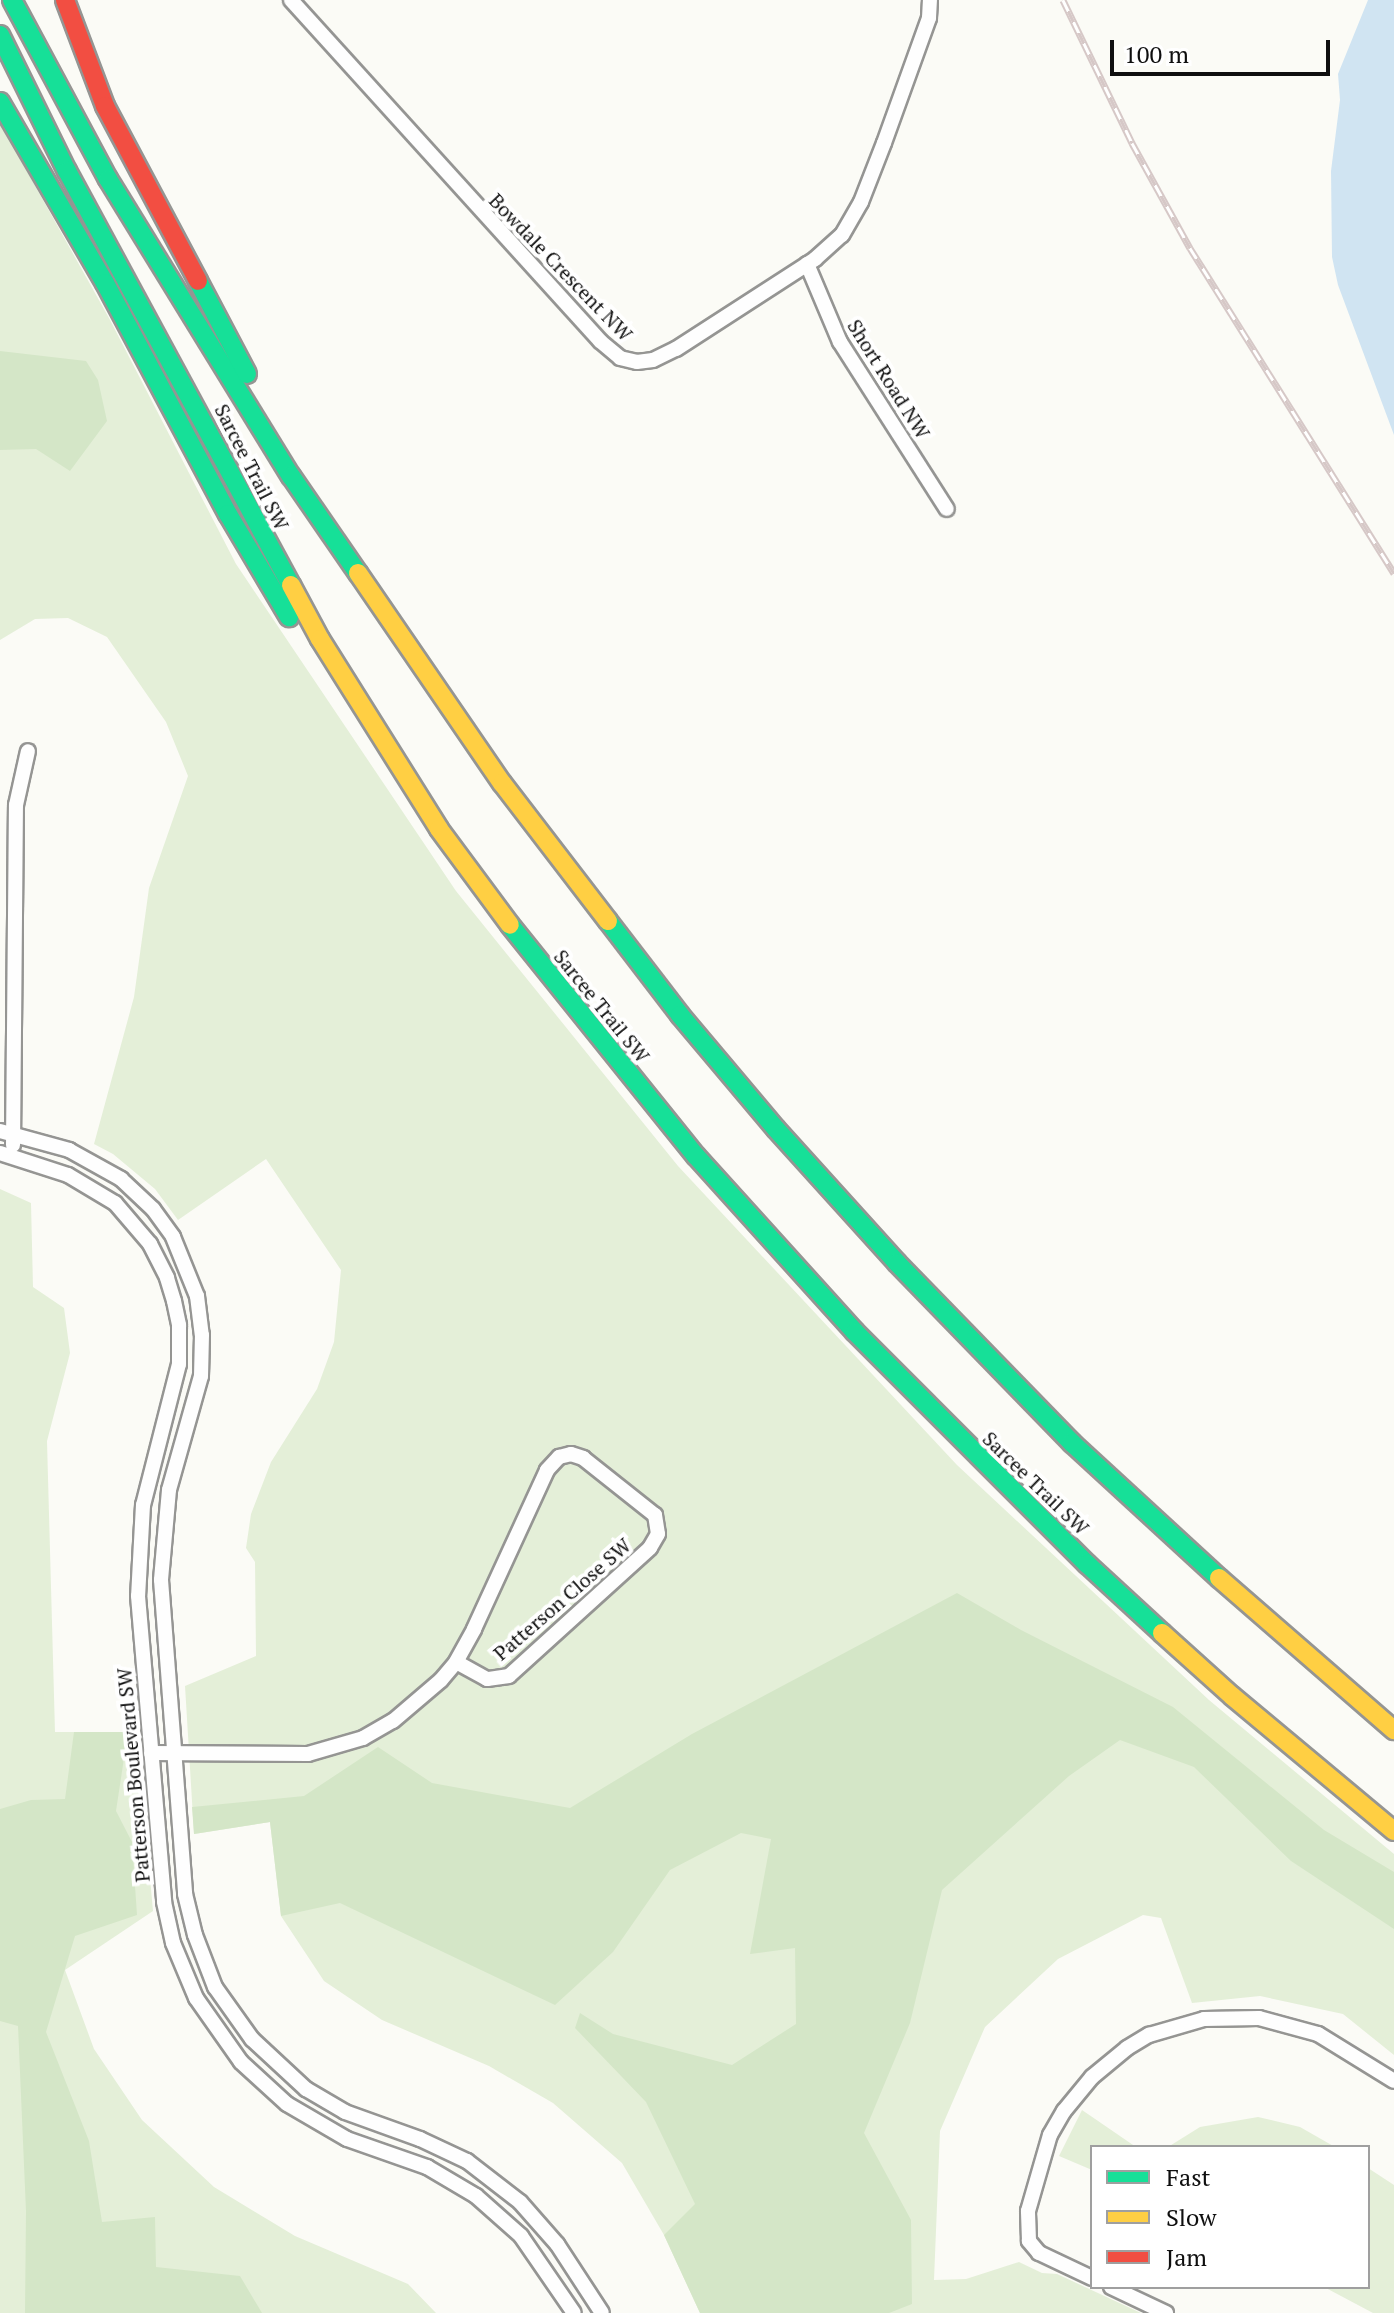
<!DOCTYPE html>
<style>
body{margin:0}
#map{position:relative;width:1394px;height:2313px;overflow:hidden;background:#fbfbf6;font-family:"PT Serif",serif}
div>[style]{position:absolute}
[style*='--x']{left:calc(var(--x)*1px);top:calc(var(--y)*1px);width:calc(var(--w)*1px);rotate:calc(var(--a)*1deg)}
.green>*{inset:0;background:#e4efd8}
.forest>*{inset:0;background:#d4e6c7}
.water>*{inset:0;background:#d0e4f2}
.roads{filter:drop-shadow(2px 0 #959593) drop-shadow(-2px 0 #959593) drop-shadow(0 2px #959593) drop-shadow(0 -2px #959593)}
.street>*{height:14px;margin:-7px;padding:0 7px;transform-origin:7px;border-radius:7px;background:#fefefe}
.fast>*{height:18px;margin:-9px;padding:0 9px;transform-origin:9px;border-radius:9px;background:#16e098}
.slow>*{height:18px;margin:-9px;padding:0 9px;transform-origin:9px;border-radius:9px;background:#ffcf43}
.jam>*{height:18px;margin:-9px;padding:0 9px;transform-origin:9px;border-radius:9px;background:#f24e42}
.rail>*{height:7px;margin-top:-3.5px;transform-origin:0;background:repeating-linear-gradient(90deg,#fff 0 12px,#d6c8c7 0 24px);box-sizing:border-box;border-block:2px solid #d6c8c7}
span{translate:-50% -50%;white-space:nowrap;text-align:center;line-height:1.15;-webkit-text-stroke:8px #fff;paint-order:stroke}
.street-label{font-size:20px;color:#0f0f0f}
.legend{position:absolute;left:1090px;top:2145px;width:280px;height:144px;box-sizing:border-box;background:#fff;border:2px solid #9f9f9f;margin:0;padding:10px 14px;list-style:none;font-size:24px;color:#0f0f0f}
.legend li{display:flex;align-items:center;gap:16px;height:40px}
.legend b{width:40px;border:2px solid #9f9f9f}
.scale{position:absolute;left:1110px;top:40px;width:220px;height:36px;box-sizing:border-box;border:4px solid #0f0f0f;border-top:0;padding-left:10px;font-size:24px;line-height:28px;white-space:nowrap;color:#0f0f0f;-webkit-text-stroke:6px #fff;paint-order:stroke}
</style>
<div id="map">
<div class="green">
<div style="clip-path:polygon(0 123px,109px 318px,236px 564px,456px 891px,678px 1166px,957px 1465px,1209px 1700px,1394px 1854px,1394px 2055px,1343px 2014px,1260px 1996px,1192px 2003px,1161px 1918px,1143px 1915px,1058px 1959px,985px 2027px,940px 2131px,934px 2280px,966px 2279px,1019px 2262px,1042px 2273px,1057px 2274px,1141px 2313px,700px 2313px,664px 2235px,622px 2163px,553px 2103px,489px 2066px,382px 2020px,324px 1981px,281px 1916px,270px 1822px,194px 1834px,185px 1686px,256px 1656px,255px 1562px,246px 1548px,251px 1514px,271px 1462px,317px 1389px,334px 1342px,341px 1270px,266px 1159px,178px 1220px,155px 1189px,113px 1154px,94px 1144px,134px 997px,149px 888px,188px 776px,166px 722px,107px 637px,68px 618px,35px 619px,0 640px)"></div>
<div style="clip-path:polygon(0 1189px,31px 1203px,33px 1287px,64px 1308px,70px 1353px,47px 1441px,55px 1732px,137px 1732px,153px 1911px,65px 1970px,94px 2049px,142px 2120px,214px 2187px,295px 2236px,408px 2284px,436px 2313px,0 2313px)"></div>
<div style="clip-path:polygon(1082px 2110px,1136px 2147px,1092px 2147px,1092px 2170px,1059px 2156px)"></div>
<div style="clip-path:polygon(1258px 2117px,1300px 2127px,1335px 2147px,1168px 2147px,1200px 2127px)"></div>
<div style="clip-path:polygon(1368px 2168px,1394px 2185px,1394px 2313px,1373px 2313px,1324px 2287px,1368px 2287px)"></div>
</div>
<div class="forest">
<div style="clip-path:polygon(0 351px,86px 361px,98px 380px,107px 421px,70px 471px,36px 449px,0 450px)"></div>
<div style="clip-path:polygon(957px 1593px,1021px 1630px,1173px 1707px,1324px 1830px,1394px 1872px,1394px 1929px,1291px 1861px,1194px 1767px,1120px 1740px,1069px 1776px,942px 1890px,910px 2023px,864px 2133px,911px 2220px,912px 2304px,889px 2313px,700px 2313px,664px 2235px,695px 2204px,646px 2102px,575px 2028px,580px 2013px,613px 2034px,732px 2065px,796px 2024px,795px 1948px,750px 1954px,771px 1839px,741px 1833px,670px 1870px,613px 1952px,555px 2005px,340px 1903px,281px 1916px,270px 1822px,194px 1834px,192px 1807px,304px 1796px,378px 1747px,432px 1783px,570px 1808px,692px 1734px)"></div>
<div style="clip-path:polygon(74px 1732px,128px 1732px,116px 1811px,132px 1842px,137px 1915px,75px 1936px,46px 2032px,89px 2141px,102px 2222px,155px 2217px,156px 2267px,240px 2276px,262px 2313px,25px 2313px,26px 2211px,18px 2026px,0 2021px,0 1809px,31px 1800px,65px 1799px)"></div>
</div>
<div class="water">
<div style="clip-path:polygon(1368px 0,1394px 0,1394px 435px,1338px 285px,1332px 257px,1331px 171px,1340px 100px,1338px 74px)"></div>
</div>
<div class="roads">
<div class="street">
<div style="--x:291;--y:0;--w:460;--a:47.8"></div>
<div style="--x:600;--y:341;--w:26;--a:40"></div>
<div style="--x:620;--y:358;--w:17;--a:13"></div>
<div style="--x:637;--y:362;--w:16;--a:-7"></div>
<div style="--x:653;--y:360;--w:25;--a:-26"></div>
<div style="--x:676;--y:349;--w:166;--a:-32.9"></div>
<div style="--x:815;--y:259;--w:36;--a:-42"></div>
<div style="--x:842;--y:235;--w:38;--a:-60"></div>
<div style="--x:861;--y:202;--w:63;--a:-68.7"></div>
<div style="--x:884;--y:143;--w:133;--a:-70.2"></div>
<div style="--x:929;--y:18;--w:18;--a:-87"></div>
<div style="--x:807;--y:264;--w:85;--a:67.1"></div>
<div style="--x:840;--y:342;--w:198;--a:57.4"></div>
<div style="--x:0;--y:1131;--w:72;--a:15.4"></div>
<div style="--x:69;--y:1150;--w:60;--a:29.1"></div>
<div style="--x:121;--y:1179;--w:44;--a:43.2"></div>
<div style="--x:153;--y:1209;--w:34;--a:54"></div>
<div style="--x:173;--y:1237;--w:64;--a:67.9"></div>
<div style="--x:197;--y:1296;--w:39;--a:83"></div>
<div style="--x:202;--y:1335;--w:41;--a:91.4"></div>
<div style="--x:201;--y:1376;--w:118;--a:105.7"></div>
<div style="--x:169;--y:1490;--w:90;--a:95.1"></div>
<div style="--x:161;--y:1580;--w:315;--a:85.6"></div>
<div style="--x:185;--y:1894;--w:42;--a:76.3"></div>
<div style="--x:195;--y:1935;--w:56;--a:69"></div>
<div style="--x:215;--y:1987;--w:64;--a:54.6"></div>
<div style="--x:252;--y:2039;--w:74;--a:42.8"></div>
<div style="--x:306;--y:2089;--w:45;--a:30.5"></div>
<div style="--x:345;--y:2112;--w:80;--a:19.8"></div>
<div style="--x:420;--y:2139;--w:52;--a:25.1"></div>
<div style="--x:467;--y:2161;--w:67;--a:37.7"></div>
<div style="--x:520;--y:2202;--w:56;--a:48.6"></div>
<div style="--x:557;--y:2244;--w:82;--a:56.9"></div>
<div style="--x:13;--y:1145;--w:340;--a:-89.5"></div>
<div style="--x:16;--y:805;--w:55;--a:-77.5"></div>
<div style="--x:0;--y:1153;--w:71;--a:17.9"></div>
<div style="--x:68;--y:1175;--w:55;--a:30.8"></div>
<div style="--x:115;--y:1203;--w:54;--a:49.5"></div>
<div style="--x:150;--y:1244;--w:38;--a:63"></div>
<div style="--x:167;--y:1278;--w:24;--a:73"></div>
<div style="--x:174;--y:1301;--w:25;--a:78"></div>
<div style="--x:179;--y:1325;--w:39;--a:90"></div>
<div style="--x:179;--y:1364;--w:146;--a:104.3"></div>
<div style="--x:143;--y:1505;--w:91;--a:93.1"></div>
<div style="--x:138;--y:1596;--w:307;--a:85.1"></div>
<div style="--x:164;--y:1902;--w:42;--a:77.6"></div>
<div style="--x:173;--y:1943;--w:60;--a:67.3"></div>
<div style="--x:196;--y:1998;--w:78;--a:54.9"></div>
<div style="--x:241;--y:2062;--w:62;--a:42.4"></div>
<div style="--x:287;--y:2104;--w:69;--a:30.3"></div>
<div style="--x:347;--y:2139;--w:85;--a:19.3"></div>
<div style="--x:427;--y:2167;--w:57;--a:30.6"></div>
<div style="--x:476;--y:2196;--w:60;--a:41.6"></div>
<div style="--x:521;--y:2236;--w:93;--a:55.5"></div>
<div style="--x:151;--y:1753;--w:157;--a:0.4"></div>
<div style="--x:308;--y:1754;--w:57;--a:-16.2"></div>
<div style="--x:363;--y:1738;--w:34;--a:-30"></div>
<div style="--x:393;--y:1721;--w:63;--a:-40.5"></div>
<div style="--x:441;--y:1680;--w:23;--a:-50"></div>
<div style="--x:456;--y:1662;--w:38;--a:-61"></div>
<div style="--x:474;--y:1629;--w:175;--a:-65.3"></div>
<div style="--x:547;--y:1470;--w:18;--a:-47"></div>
<div style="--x:559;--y:1457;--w:12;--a:-14"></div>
<div style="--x:571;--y:1454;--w:13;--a:18"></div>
<div style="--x:583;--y:1458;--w:92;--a:38.4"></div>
<div style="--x:655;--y:1515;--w:19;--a:81"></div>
<div style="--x:658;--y:1534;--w:16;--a:120"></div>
<div style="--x:650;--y:1548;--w:190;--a:137.8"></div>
<div style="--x:509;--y:1676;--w:22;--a:172"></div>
<div style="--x:487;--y:1679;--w:35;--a:-151"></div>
<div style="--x:1092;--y:2278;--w:59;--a:-154.7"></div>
<div style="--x:1039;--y:2253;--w:16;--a:-130"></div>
<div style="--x:1029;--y:2241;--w:30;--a:-92"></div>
<div style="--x:1028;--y:2211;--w:79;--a:-73.9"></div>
<div style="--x:1050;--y:2135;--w:28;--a:-60"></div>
<div style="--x:1064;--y:2111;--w:44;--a:-50.5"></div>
<div style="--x:1092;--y:2077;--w:45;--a:-39.6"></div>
<div style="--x:1127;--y:2048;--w:26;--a:-31"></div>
<div style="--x:1149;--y:2035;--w:57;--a:-16.2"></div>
<div style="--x:1204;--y:2019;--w:55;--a:-1"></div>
<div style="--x:1259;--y:2018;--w:61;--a:15.2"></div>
<div style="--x:1318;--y:2034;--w:89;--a:31.7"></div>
<div style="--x:1111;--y:2287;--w:61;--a:25.3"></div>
</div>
<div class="fast">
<div style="--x:12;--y:0;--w:203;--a:61.8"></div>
<div style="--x:108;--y:179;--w:349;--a:58.4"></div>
<div style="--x:291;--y:476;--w:118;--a:55.4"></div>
<div style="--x:0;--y:35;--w:152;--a:63.8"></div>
<div style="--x:67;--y:171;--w:471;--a:61.6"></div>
<div style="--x:0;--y:102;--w:209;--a:59.9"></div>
<div style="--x:105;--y:283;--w:262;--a:62"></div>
<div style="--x:228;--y:514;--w:120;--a:59.4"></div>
<div style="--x:198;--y:281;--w:105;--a:62.2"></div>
<div style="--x:608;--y:921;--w:118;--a:52.5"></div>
<div style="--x:680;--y:1015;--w:149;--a:49.9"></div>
<div style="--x:776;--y:1129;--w:181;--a:47.9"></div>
<div style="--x:897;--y:1263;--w:251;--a:45.8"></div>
<div style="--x:1072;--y:1443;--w:200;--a:42.6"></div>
<div style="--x:510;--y:925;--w:297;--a:51.2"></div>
<div style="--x:696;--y:1156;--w:237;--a:47.9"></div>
<div style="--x:855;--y:1332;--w:328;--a:45"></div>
<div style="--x:1087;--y:1564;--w:102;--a:42.6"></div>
</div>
<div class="slow">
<div style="--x:358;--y:573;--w:255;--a:55.6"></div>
<div style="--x:502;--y:783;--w:174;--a:52.5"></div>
<div style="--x:291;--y:585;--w:61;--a:61.8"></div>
<div style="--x:320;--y:639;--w:224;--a:57.9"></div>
<div style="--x:439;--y:829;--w:119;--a:53.5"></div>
<div style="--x:1219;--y:1578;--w:232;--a:41"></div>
<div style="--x:1162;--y:1633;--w:94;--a:42"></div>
<div style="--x:1232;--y:1696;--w:211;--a:39.8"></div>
</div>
<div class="jam">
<div style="--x:65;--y:0;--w:113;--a:69.3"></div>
<div style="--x:105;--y:106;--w:198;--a:62"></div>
</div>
</div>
<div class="rail">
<div style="--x:1063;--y:0;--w:159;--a:64.2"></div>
<div style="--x:1132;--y:143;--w:120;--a:61.1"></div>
<div style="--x:1190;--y:248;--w:384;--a:57.9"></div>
</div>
<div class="street-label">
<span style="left:561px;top:267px;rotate:46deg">Bowdale Crescent NW</span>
<span style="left:889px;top:379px;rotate:58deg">Short Road NW</span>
<span style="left:252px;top:467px;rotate:63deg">Sarcee Trail SW</span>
<span style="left:602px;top:1006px;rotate:51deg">Sarcee Trail SW</span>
<span style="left:1036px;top:1483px;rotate:44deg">Sarcee Trail SW</span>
<span style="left:562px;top:1599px;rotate:-41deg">Patterson Close SW</span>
<span style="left:133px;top:1775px;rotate:-95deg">Patterson Boulevard SW</span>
</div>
<ul class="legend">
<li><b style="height:10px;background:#16e098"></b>Fast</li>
<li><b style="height:10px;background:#ffcf43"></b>Slow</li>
<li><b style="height:10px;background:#f24e42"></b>Jam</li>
</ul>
<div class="scale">100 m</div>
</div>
